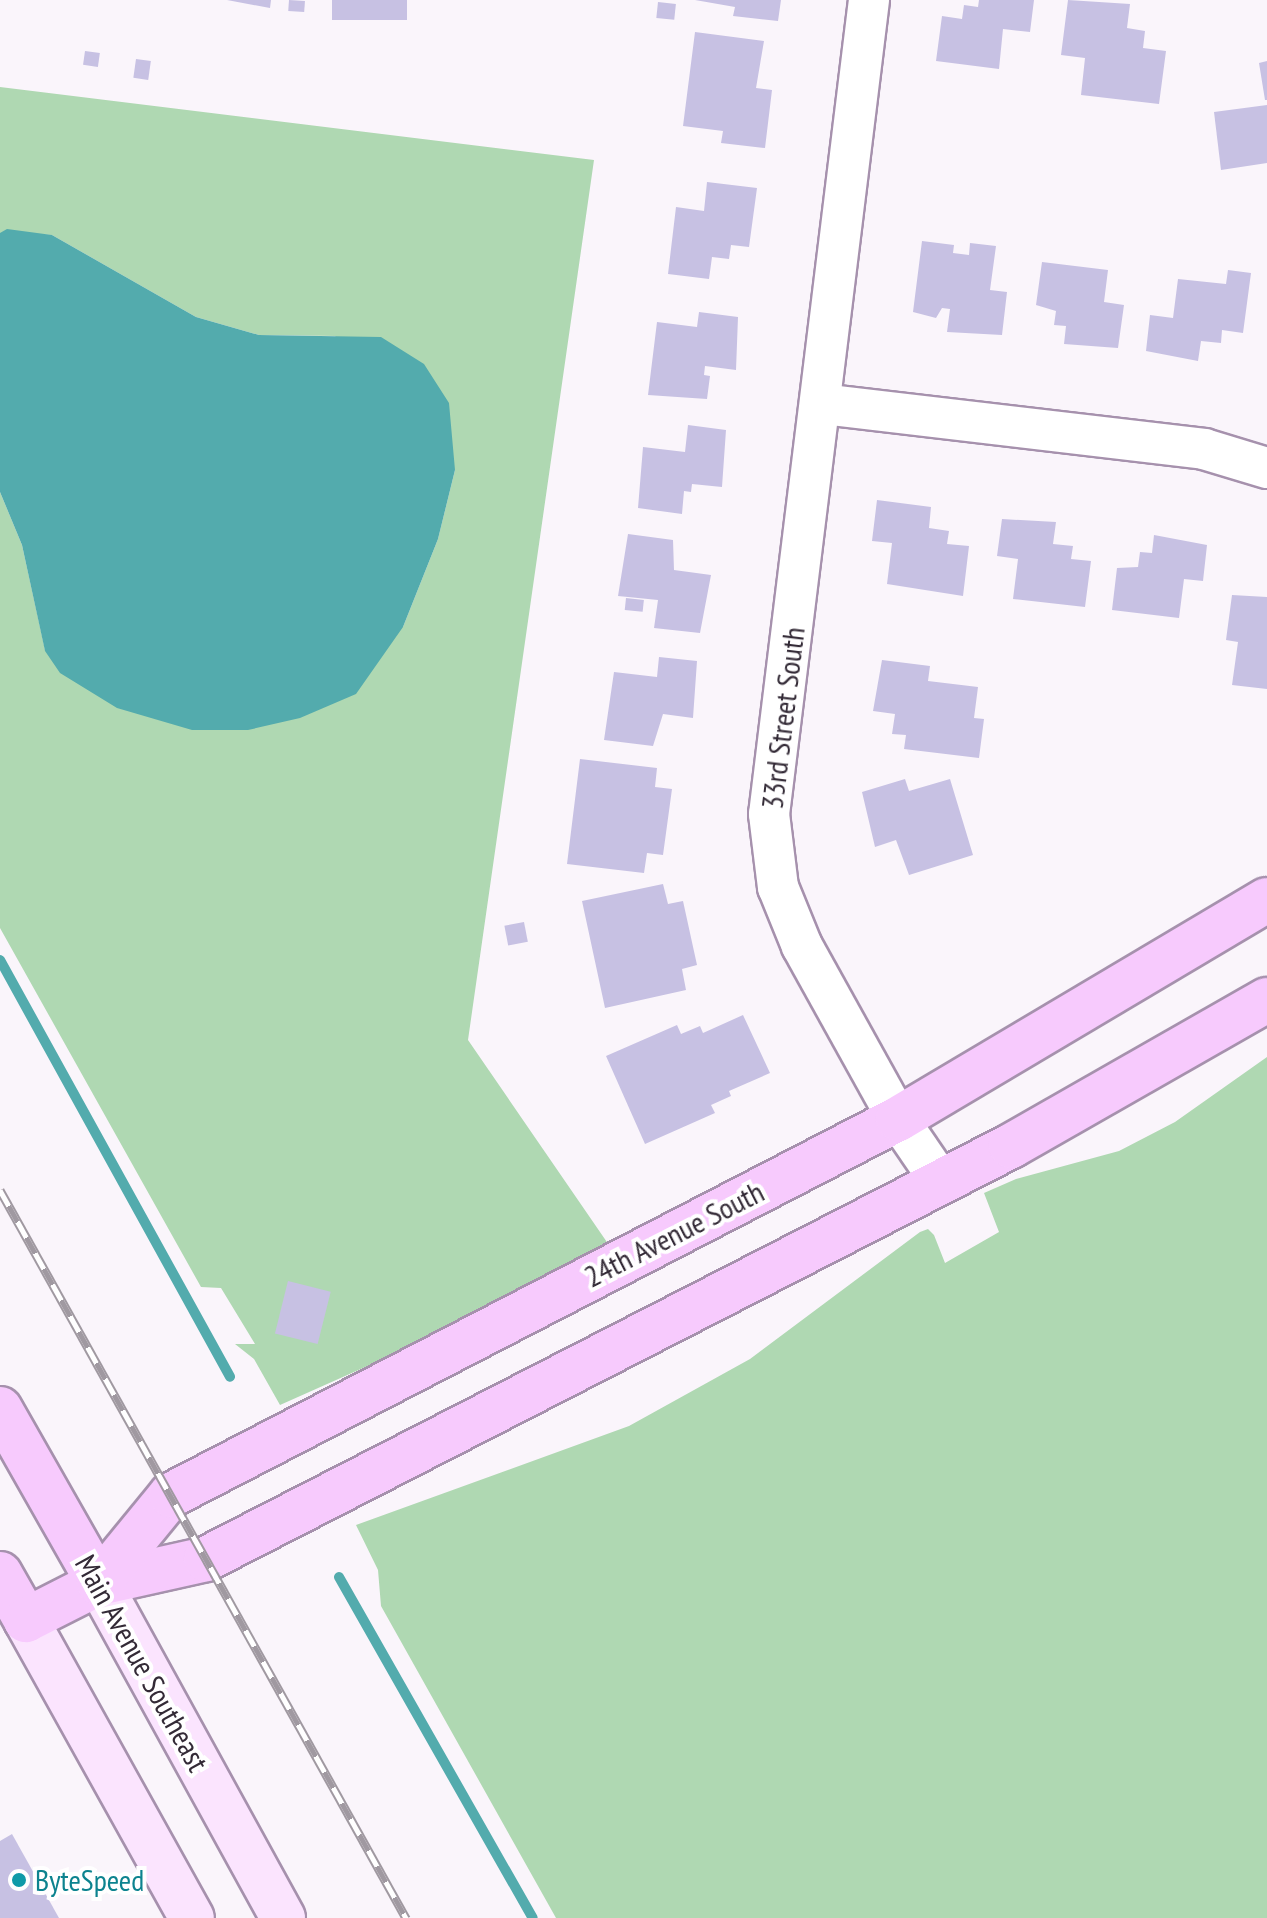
<!DOCTYPE html>
<style>
body{margin:0}
#map{position:relative;width:1267px;height:1918px;overflow:hidden;background:#faf5fb;font-family:"PT Sans Narrow",sans-serif}
div>[style]{position:absolute}
[style*='--x']{left:calc(var(--x)*1px);top:calc(var(--y)*1px);width:calc(var(--w)*1px);rotate:calc(var(--a)*1deg)}
.green>*{inset:0;background:#afd8b2}
.water>*{inset:0;background:#53abad}
.stream>*{height:10px;margin:-5px;padding:0 5px;transform-origin:5px;border-radius:5px;background:#53abad}
.building>*{inset:0;background:#c7c1e3;transform-origin:0 0}
.roads{filter:drop-shadow(2px 0 #a691ad) drop-shadow(-2px 0 #a691ad) drop-shadow(0 2px #a691ad) drop-shadow(0 -2px #a691ad)}
.street>*{height:40px;margin:-20px;padding:0 20px;transform-origin:20px;border-radius:20px;background:#fff}
.secondary>*{height:44px;margin:-22px;padding:0 22px;transform-origin:22px;border-radius:22px;background:#fbe4fe}
.primary>*{height:44px;margin:-22px;padding:0 22px;transform-origin:22px;border-radius:22px;background:#f7cafd}
.rail>*{height:9px;margin-top:-4.5px;transform-origin:0;background:repeating-linear-gradient(90deg,#fff 0 18px,#a099a1 0 36px);box-sizing:border-box;border-block:2px solid #a099a1}
.dots>*{width:22px;height:22px;translate:-50% -50%;box-sizing:border-box;border:4px solid #fff;border-radius:50%}
span{translate:-50% -50%;white-space:nowrap;text-align:center;line-height:1.15;-webkit-text-stroke:8px #fff;paint-order:stroke}
.street-label{font-size:30px;color:#332a36}
.culture-label{font-size:30px;color:#0d838f}
.left{translate:0 -50%;text-align:left}
</style>
<div id="map">
<div class="green">
<div style="clip-path:polygon(0 87px,594px 160px,468px 1040px,611px 1248px,518px 1299px,280px 1405px,254px 1359px,235px 1344px,255px 1344px,221px 1288px,201px 1287px,0 928px,0 492px,22px 545px,45px 650px,403px 627px,438px 539px,455px 470px,335px 336px,259px 335px,196px 317px,52px 235px,0 233px)"></div>
<div style="clip-path:polygon(1267px 1057px,1267px 1918px,556px 1918px,381px 1606px,378px 1570px,356px 1525px,629px 1426px,750px 1359px,920px 1232px,928px 1229px,934px 1235px,945px 1263px,999px 1232px,984px 1193px,1016px 1179px,1119px 1151px,1175px 1122px)"></div>
</div>
<div class="water">
<div style="clip-path:polygon(7px 229px,52px 235px,196px 317px,259px 335px,381px 337px,424px 364px,449px 403px,455px 470px,438px 539px,403px 627px,356px 694px,300px 718px,248px 730px,192px 730px,117px 708px,60px 673px,45px 651px,22px 545px,0 492px,0 233px)"></div>
</div>
<div class="stream">
<div style="--x:0;--y:960;--w:476;--a:61.1"></div>
<div style="--x:339;--y:1577;--w:392;--a:60.4"></div>
</div>
<div class="building">
<div style="clip-path:polygon(227px 0,271px 0,270px 8px)"></div>
<div style="left:289px;top:0;width:16px;height:11px;rotate:4deg"></div>
<div style="left:332px;top:0;width:75px;height:20px"></div>
<div style="clip-path:polygon(695px 0,781px 0,778px 21px,733px 16px,735px 7px)"></div>
<div style="clip-path:polygon(979px 0,1034px 0,1030px 32px,1003px 29px,999px 69px,936px 61px,942px 16px,962px 19px,964px 5px,978px 7px)"></div>
<div style="clip-path:polygon(1068px 0,1130px 4px,1127px 28px,1145px 31px,1143px 48px,1166px 51px,1159px 104px,1081px 95px,1085px 58px,1061px 55px)"></div>
<div style="left:658px;top:2px;width:18px;height:16px;rotate:6deg"></div>
<div style="clip-path:polygon(695px 32px,764px 41px,756px 88px,772px 90px,765px 148px,721px 143px,723px 131px,683px 126px)"></div>
<div style="left:85px;top:51px;width:15px;height:14px;rotate:8deg"></div>
<div style="left:136px;top:59px;width:15px;height:19px;rotate:8deg"></div>
<div style="clip-path:polygon(1267px 61px,1267px 100px,1265px 100px,1259px 63px)"></div>
<div style="clip-path:polygon(1267px 105px,1267px 163px,1221px 170px,1214px 112px)"></div>
<div style="clip-path:polygon(707px 182px,757px 188px,749px 247px,731px 245px,729px 259px,712px 257px,709px 279px,668px 274px,676px 207px,704px 211px)"></div>
<div style="clip-path:polygon(922px 241px,954px 245px,953px 253px,969px 255px,970px 243px,996px 246px,990px 290px,1007px 292px,1002px 335px,947px 332px,950px 309px,942px 308px,936px 318px,913px 312px)"></div>
<div style="clip-path:polygon(1042px 262px,1108px 270px,1104px 302px,1124px 305px,1118px 348px,1064px 344px,1066px 326px,1054px 325px,1056px 311px,1036px 305px)"></div>
<div style="clip-path:polygon(1228px 270px,1251px 273px,1243px 333px,1222px 330px,1221px 343px,1201px 341px,1198px 361px,1146px 351px,1150px 315px,1173px 318px,1178px 279px,1226px 284px)"></div>
<div style="clip-path:polygon(699px 312px,738px 317px,736px 370px,705px 366px,704px 375px,710px 376px,707px 399px,648px 395px,657px 322px,697px 327px)"></div>
<div style="clip-path:polygon(688px 425px,726px 430px,722px 487px,692px 484px,691px 492px,684px 491px,682px 514px,638px 508px,643px 447px,685px 452px)"></div>
<div style="clip-path:polygon(877px 500px,931px 507px,929px 528px,949px 531px,947px 544px,969px 546px,963px 596px,887px 584px,892px 543px,872px 541px)"></div>
<div style="clip-path:polygon(1002px 519px,1056px 522px,1053px 544px,1073px 546px,1071px 559px,1091px 561px,1085px 607px,1013px 599px,1018px 559px,997px 556px)"></div>
<div style="clip-path:polygon(628px 534px,673px 540px,674px 570px,711px 575px,700px 633px,654px 628px,658px 600px,618px 596px)"></div>
<div style="clip-path:polygon(1154px 535px,1207px 545px,1203px 581px,1184px 579px,1179px 618px,1112px 610px,1117px 568px,1138px 567px,1140px 552px,1152px 553px)"></div>
<div style="clip-path:polygon(1232px 595px,1267px 597px,1267px 689px,1232px 685px,1238px 642px,1226px 640px)"></div>
<div style="left:626px;top:598px;width:18px;height:12px;rotate:6deg"></div>
<div style="clip-path:polygon(659px 657px,697px 661px,693px 718px,663px 714px,653px 746px,604px 740px,614px 672px,657px 677px)"></div>
<div style="clip-path:polygon(882px 660px,930px 666px,928px 681px,978px 687px,974px 718px,984px 719px,979px 758px,904px 749px,906px 735px,892px 734px,895px 714px,873px 711px)"></div>
<div style="clip-path:polygon(580px 759px,657px 768px,655px 787px,672px 789px,663px 855px,647px 853px,644px 873px,567px 864px)"></div>
<div style="clip-path:polygon(905px 779px,909px 791px,950px 779px,973px 855px,909px 875px,896px 840px,875px 847px,862px 792px)"></div>
<div style="clip-path:polygon(663px 884px,668px 904px,683px 901px,697px 965px,682px 969px,686px 990px,605px 1008px,582px 901px)"></div>
<div style="left:524px;top:922px;width:20px;height:20px;rotate:79deg"></div>
<div style="clip-path:polygon(743px 1015px,770px 1073px,729px 1091px,731px 1096px,711px 1105px,715px 1113px,645px 1144px,606px 1056px,677px 1025px,681px 1034px,700px 1026px,703px 1033px)"></div>
<div style="left:288px;top:1281px;width:44px;height:54px;rotate:14deg"></div>
<div style="clip-path:polygon(12px 1834px,59px 1918px,0 1918px,0 1841px)"></div>
</div>
<div class="roads">
<div class="street">
<div style="--x:869;--y:0;--w:820;--a:97"></div>
<div style="--x:769;--y:814;--w:74;--a:83"></div>
<div style="--x:778;--y:887;--w:64;--a:67.9"></div>
<div style="--x:802;--y:946;--w:198;--a:61"></div>
<div style="--x:898;--y:1119;--w:76;--a:55.7"></div>
<div style="--x:822;--y:404;--w:385;--a:6.7"></div>
<div style="--x:1204;--y:449;--w:66;--a:16.8"></div>
</div>
<div class="secondary">
<div style="--x:99;--y:1583;--w:382;--a:61.2"></div>
<div style="--x:26;--y:1620;--w:341;--a:60.9"></div>
</div>
<div class="primary">
<div style="--x:0;--y:1409;--w:200;--a:60.4"></div>
<div style="--x:0;--y:1574;--w:53;--a:60.5"></div>
<div style="--x:26;--y:1620;--w:82;--a:-26.9"></div>
<div style="--x:99;--y:1583;--w:110;--a:-12.6"></div>
<div style="--x:206;--y:1559;--w:905;--a:-27.16"></div>
<div style="--x:1011;--y:1146;--w:295;--a:-29.7"></div>
<div style="--x:99;--y:1583;--w:114;--a:-50.7"></div>
<div style="--x:171;--y:1495;--w:818;--a:-27.35"></div>
<div style="--x:898;--y:1119;--w:429;--a:-30.7"></div>
</div>
</div>
<div class="rail">
<div style="--x:0;--y:1190;--w:834;--a:60.85"></div>
</div>
<div class="dots">
<div style="left:19px;top:1880px;background:#0f9aa8"></div>
</div>
<div class="street-label">
<span style="left:783px;top:718px;rotate:-83deg">33rd Street South</span>
<span style="left:674px;top:1234px;rotate:-27deg">24th Avenue South</span>
<span style="left:142px;top:1663px;rotate:61deg">Main Avenue Southeast</span>
</div>
<div class="culture-label">
<span class="left" style="left:35px;top:1880px">ByteSpeed</span>
</div>
</div>
